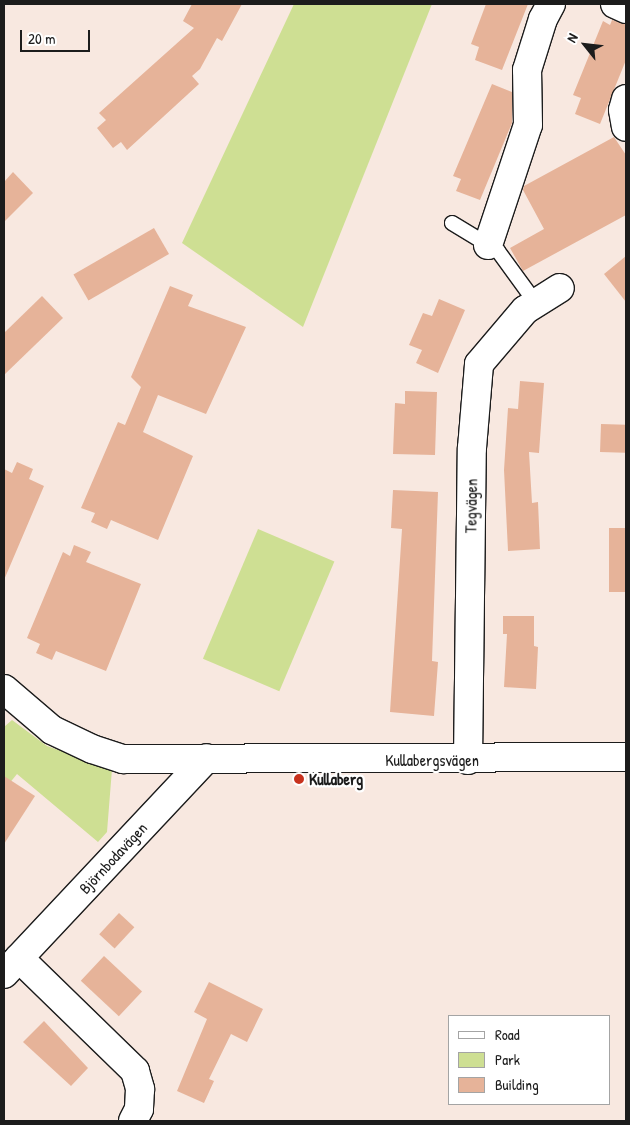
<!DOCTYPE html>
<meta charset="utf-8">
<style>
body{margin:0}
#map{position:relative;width:630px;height:1125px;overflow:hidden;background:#f8e8e0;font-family:"Patrick Hand",sans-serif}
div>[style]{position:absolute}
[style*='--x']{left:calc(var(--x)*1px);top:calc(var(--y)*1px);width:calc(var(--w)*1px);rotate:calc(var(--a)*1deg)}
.green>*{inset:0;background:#cedf93;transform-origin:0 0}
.building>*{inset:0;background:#e6b399;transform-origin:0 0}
.roads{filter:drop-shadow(1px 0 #1c1c1c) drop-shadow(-1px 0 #1c1c1c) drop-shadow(0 1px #1c1c1c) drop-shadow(0 -1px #1c1c1c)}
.lane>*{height:14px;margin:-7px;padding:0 7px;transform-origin:7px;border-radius:7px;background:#fff}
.street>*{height:28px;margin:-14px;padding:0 14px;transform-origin:14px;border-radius:14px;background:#fff}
.dots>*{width:14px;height:14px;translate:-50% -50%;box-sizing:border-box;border:2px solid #fff;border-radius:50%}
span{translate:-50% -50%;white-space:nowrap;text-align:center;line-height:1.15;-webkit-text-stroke:4.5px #fff;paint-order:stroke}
.street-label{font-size:16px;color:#1c1c1c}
.poi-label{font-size:16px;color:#1c1c1c;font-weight:700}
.left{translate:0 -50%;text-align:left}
.frame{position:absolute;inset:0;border:5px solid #1c1c1c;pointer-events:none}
.legend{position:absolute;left:448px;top:1015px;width:162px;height:90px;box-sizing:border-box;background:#fff;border:1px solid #a4a4a4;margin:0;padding:6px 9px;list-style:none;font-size:15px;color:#1c1c1c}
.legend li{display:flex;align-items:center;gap:10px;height:25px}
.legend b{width:25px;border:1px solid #a4a4a4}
.north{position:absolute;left:560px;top:20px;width:50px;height:50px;-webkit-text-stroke:4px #fff;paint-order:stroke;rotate:299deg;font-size:14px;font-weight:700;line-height:20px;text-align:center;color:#1c1c1c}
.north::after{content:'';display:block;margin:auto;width:18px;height:22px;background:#1c1c1c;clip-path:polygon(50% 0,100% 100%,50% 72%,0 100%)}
.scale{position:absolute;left:20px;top:30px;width:70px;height:22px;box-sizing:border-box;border:2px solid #1c1c1c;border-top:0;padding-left:6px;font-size:15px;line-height:18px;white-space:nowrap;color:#1c1c1c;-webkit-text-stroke:4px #fff;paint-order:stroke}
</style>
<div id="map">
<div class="green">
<div style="clip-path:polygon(294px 4px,432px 4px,303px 327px,182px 243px)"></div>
<div style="left:258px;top:529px;width:83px;height:141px;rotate:23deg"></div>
<div style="clip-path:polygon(12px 720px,47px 746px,112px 769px,107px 832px,98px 842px,17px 774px,4px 790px,4px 727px)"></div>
</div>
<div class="building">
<div style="clip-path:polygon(192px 4px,242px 4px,222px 41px,217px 38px,200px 69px,192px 76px,199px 84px,127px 150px,121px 142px,113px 148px,97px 128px,106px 120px,99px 113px,194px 28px,183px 21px)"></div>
<div style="clip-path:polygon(486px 4px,528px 4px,502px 70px,475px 60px,479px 47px,471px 44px)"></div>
<div style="clip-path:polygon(612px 20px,626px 24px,626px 60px,600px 124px,575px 114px,581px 98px,573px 95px,603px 21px,610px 25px)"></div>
<div style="clip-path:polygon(492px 84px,512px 92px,512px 123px,480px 200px,456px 191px,461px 179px,453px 176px)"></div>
<div style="clip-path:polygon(614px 137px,626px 155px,626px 215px,523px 271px,510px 248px,544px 229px,523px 190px,524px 186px)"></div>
<div style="clip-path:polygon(13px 172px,33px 193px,4px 222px,4px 182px)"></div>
<div style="left:154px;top:228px;width:30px;height:93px;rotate:60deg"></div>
<div style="clip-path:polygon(626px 256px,626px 302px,604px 274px)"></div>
<div style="clip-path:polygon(170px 286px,193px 295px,188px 306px,246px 327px,206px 414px,158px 395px,143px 432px,193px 456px,158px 540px,111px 520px,107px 529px,91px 522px,95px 513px,81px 508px,118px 422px,125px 425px,141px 387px,131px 377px)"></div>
<div style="clip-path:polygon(42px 296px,63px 318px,4px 375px,4px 333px)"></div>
<div style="clip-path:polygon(439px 299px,465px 310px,438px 373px,416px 363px,422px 350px,409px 345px,423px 313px,432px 316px)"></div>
<div style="clip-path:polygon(520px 381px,544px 383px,539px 453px,529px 452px,532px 503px,538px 502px,540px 549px,508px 551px,504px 470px,508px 408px,518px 409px)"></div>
<div style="clip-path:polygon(405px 391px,437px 392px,435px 455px,393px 454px,395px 403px,405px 404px)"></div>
<div style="left:601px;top:424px;width:25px;height:28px;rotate:2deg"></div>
<div style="clip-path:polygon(17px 462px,33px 469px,29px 479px,44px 486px,4px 580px,4px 469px,12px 473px)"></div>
<div style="clip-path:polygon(393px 490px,438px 492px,432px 661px,438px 662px,434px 716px,390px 712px,402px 529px,391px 528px)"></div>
<div style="left:609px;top:528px;width:17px;height:64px"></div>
<div style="clip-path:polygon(74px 545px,91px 552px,86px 562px,141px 584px,106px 671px,56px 651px,52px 660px,36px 653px,40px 644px,27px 638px,63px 552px,70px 556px)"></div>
<div style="clip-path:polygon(503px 616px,534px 616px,534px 646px,538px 647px,536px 689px,504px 687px,507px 634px,503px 634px)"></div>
<div style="clip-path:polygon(4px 776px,35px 796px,4px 844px)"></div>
<div style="left:119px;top:913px;width:21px;height:29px;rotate:43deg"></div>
<div style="left:104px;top:956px;width:52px;height:34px;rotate:43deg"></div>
<div style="clip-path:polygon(209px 982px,263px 1009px,247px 1042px,231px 1034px,209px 1079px,214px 1081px,204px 1103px,177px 1091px,207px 1019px,194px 1012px)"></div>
<div style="clip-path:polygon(44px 1021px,88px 1068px,71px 1086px,23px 1042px)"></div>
</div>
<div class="roads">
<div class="lane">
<div style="--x:452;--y:223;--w:54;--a:31.3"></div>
<div style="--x:498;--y:251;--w:63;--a:54"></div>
</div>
<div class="street">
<div style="--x:615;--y:4;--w:12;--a:24"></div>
<div style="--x:626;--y:99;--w:11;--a:105"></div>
<div style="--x:623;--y:110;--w:17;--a:80"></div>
<div style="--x:488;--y:245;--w:126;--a:-71.6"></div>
<div style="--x:528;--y:125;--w:55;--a:-91"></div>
<div style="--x:527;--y:70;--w:53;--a:-72.6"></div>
<div style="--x:543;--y:19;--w:17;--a:-62"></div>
<div style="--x:4;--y:689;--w:63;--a:40.5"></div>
<div style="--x:52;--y:730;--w:44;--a:25.4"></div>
<div style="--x:92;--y:749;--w:33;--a:18"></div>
<div style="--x:123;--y:759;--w:503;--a:-0.23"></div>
<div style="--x:468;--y:760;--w:312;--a:-89.3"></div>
<div style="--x:472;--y:448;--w:84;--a:-85.2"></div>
<div style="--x:479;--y:364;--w:71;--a:-49.6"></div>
<div style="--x:525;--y:310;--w:41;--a:-32.2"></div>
<div style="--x:19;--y:958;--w:162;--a:44.2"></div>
<div style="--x:135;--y:1071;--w:19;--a:74"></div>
<div style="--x:140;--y:1089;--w:20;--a:93"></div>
<div style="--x:139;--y:1109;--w:13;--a:117"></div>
<div style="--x:4;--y:974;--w:296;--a:-46.8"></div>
</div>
</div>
<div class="dots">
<div style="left:299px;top:779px;background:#c8321e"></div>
</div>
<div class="street-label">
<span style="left:471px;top:506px;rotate:-89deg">Tegvägen</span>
<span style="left:432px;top:760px">Kullabergsvägen</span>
<span style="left:113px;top:858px;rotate:-47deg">Björnbodavägen</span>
</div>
<div class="poi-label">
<span class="left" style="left:309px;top:779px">Kullaberg</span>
</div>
<div class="frame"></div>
<ul class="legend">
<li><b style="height:6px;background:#fff"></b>Road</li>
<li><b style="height:14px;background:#cedf93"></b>Park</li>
<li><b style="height:14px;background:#e6b399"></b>Building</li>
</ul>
<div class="north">N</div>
<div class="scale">20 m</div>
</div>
